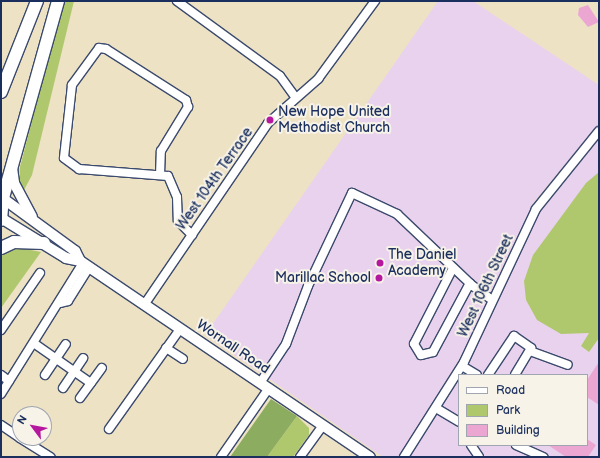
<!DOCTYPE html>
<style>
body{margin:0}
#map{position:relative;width:600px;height:458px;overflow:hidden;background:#eee2c5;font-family:"Balsamiq Sans",sans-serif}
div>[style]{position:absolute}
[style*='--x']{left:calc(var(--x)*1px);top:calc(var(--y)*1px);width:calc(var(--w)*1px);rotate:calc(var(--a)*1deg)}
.built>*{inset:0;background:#e9d2ed}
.green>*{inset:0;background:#b0c86d}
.forest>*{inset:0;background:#8cac60}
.building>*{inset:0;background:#eba7d1}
.roads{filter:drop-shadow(1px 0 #3b4a6d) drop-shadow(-1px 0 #3b4a6d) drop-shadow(0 1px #3b4a6d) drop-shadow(0 -1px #3b4a6d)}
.minor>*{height:8px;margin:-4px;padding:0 4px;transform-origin:4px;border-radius:4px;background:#fff}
.major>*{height:10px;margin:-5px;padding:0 5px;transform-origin:5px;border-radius:5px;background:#fff}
.highway>*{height:12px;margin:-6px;padding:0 6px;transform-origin:6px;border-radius:6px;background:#fff}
.dots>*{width:11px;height:11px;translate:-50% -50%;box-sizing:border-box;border:2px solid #f7f3e8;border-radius:50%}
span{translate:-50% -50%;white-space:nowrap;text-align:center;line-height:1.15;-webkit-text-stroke:4px #f7f3e8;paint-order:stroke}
.poi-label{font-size:14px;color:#1b2f5e}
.left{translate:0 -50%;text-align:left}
.right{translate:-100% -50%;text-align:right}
.street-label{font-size:14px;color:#1b2f5e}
.frame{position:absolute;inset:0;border:2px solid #1b2f5e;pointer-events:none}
.legend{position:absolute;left:458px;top:374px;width:130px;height:72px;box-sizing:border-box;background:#f7f3e8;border:1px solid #9fa5b1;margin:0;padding:5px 7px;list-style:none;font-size:12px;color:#1b2f5e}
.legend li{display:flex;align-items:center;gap:8px;height:20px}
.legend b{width:20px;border:1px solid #9fa5b1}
.north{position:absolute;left:12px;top:406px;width:40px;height:40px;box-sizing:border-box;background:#f7f3e8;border:1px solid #9fa5b1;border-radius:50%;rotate:302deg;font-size:11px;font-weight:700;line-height:16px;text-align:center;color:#1b2f5e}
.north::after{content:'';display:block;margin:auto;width:14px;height:18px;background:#b5179e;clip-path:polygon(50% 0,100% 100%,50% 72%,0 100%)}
</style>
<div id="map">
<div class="built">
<div style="clip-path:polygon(438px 1px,473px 1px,599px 85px,599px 124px,534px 202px,466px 347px,433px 406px,398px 457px,383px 457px,205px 335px)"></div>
<div style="clip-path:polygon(599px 138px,599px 457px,409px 457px,459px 380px,459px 445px,587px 445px,587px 375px,461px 375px,538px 213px)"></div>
</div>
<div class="green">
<div style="clip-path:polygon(63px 1px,74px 1px,32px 175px,23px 192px,19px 182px,20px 167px)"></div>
<div style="clip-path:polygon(599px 172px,599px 338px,589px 352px,581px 346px,589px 333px,561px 334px,537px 320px,526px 300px,524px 281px,533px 255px,586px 183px)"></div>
<div style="clip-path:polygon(16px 247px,41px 252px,1px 308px,1px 256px)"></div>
<div style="clip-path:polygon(297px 416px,309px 428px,309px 435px,293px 457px,267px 457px)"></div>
</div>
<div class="forest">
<div style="clip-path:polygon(271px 399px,297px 416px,267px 457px,230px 457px)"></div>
</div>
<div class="building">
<div style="clip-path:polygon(588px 5px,599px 22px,588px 27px,578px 15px,579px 8px)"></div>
<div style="clip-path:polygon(599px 362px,599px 405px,587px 397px,587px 380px)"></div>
<div style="clip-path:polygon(587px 439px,596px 445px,588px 457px,566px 457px,548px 445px,587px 445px)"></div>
</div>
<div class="roads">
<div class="minor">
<div style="--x:177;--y:1;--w:127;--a:36.1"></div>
<div style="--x:280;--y:76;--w:27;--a:54"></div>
<div style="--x:160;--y:175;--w:24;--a:-88"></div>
<div style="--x:161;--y:151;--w:52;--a:-58.5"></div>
<div style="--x:188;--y:107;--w:7;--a:-106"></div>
<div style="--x:186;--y:100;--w:95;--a:-147.5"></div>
<div style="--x:106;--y:49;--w:7;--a:-172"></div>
<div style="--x:99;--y:48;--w:46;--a:126.1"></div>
<div style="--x:72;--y:85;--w:73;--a:96.3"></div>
<div style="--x:64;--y:158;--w:19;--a:36"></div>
<div style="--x:79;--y:169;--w:89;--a:4.5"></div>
<div style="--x:168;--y:176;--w:23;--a:67"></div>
<div style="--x:177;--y:197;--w:24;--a:88"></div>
<div style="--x:178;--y:221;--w:20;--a:45"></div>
<div style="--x:453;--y:268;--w:85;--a:117.2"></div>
<div style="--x:414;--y:344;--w:13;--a:58"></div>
<div style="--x:421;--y:355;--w:12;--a:-14"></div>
<div style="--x:433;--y:352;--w:78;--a:-61.8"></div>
<div style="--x:60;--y:303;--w:8;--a:-14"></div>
<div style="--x:68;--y:301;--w:40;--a:-58"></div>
<div style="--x:144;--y:305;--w:220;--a:-55.7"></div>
<div style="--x:268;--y:123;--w:67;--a:-41.3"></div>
<div style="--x:318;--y:79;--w:97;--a:-53.8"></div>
<div style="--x:1;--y:330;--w:69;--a:-55.6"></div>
<div style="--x:35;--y:344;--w:68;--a:34.9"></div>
<div style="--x:166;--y:348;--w:20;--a:33"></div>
<div style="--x:530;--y:351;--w:40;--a:20.2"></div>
<div style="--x:462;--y:366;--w:17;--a:31"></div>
<div style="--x:1;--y:375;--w:10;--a:37"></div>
<div style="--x:45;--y:375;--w:37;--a:-56"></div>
<div style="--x:488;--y:375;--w:47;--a:-56.3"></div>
<div style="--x:514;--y:336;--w:21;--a:35"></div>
<div style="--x:531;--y:348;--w:31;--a:121"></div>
<div style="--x:260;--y:383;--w:47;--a:-56.3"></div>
<div style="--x:286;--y:344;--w:62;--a:-69.2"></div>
<div style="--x:308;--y:286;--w:103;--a:-64.7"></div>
<div style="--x:352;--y:193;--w:50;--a:25"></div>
<div style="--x:397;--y:214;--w:105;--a:43.5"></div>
<div style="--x:473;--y:286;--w:22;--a:36"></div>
<div style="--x:63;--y:388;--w:36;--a:-56"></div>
<div style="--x:1;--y:394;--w:155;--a:-58"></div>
<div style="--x:80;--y:398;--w:37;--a:-54"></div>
<div style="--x:436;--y:408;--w:27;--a:31"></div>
<div style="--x:1;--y:425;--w:23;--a:34"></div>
<div style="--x:109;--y:429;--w:123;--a:-54.6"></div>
<div style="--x:20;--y:438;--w:36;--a:32"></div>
<div style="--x:471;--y:445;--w:14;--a:56"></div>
<div style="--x:516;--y:445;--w:30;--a:24"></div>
<div style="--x:221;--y:457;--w:84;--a:-55.2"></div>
<div style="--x:300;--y:457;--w:39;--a:-54"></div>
<div style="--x:404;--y:457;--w:112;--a:-57.7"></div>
<div style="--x:464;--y:362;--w:169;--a:-64.8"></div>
<div style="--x:536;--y:209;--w:100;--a:-51.1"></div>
</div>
<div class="major">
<div style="--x:12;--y:168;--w:15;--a:82"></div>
<div style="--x:14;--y:183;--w:38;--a:62"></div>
<div style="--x:1;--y:197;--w:92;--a:36.1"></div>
<div style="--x:75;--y:251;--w:11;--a:63"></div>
<div style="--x:1;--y:218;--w:76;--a:31.6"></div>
<div style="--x:66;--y:258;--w:14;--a:12"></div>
<div style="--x:80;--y:261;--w:350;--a:34.1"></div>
</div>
<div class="highway">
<div style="--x:1;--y:92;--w:98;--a:-68.4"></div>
<div style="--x:1;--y:220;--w:22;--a:-85"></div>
<div style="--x:3;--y:198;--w:205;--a:-74.4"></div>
<div style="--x:1;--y:248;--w:14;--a:-25"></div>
<div style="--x:14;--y:242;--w:30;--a:2"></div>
</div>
</div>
<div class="dots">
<div style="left:270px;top:120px;background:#b5179e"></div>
<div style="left:380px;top:263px;background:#b5179e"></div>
<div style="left:379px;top:278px;background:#b5179e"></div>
</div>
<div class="poi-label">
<span class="left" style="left:278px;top:120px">New Hope United<br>Methodist Church</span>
<span class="left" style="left:388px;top:263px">The Daniel<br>Academy</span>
<span class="right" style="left:371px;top:278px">Marillac School</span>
</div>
<div class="street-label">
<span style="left:215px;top:179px;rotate:-55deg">West 104th Terrace</span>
<span style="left:486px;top:286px;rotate:-65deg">West 106th Street</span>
<span style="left:233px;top:347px;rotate:34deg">Wornall Road</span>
</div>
<div class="frame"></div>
<ul class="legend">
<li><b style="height:5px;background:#fff"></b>Road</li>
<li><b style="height:11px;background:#b0c86d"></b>Park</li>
<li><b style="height:11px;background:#eba7d1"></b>Building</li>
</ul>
<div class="north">N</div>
</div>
